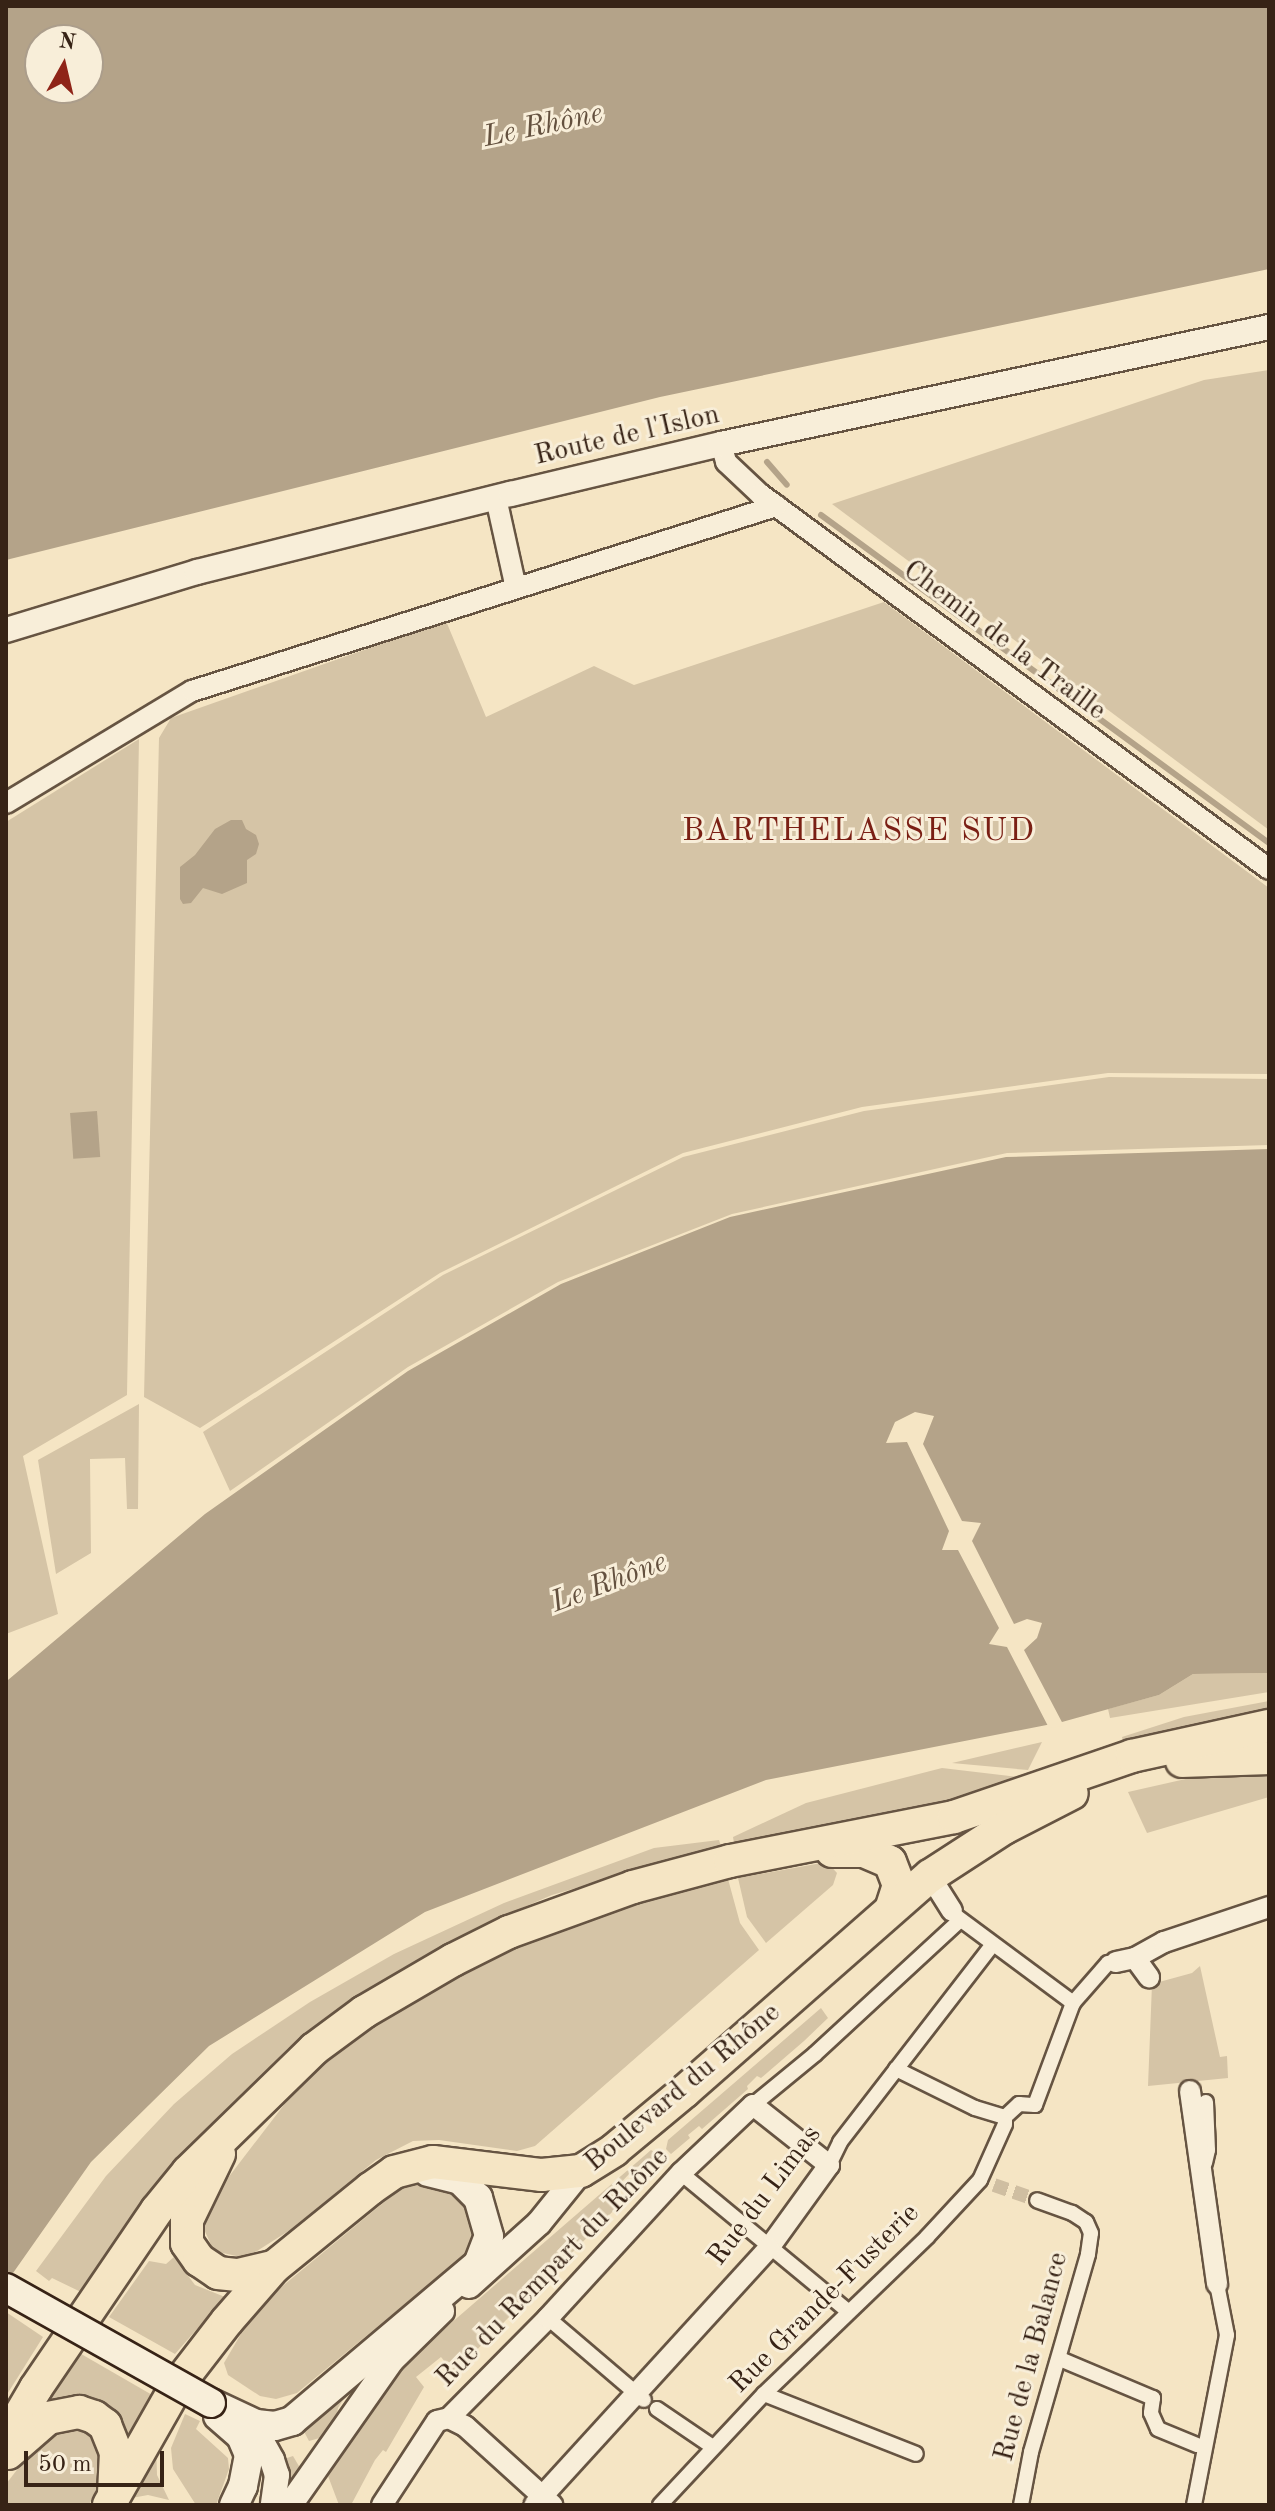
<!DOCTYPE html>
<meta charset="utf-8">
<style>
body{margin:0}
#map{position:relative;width:1275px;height:2511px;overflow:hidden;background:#f5e5c4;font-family:"Old Standard TT",serif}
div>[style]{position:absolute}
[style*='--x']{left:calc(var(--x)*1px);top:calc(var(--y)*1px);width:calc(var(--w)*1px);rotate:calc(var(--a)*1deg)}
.green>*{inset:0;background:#d5c4a6;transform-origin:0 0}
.water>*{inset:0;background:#b4a389;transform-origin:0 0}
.pier>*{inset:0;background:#f5e5c4}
.stream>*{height:6px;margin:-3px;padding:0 3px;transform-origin:3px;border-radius:3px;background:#b4a389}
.pedestrian-tunnel>*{height:14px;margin-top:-7px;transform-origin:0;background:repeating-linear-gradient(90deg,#cfbea1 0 14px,transparent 0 21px)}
.roads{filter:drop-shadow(2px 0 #665442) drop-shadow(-2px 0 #665442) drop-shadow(0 2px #665442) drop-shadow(0 -2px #665442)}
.pedestrian>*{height:14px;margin:-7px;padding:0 7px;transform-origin:7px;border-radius:7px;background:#f8eed9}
.minor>*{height:20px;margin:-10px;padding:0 10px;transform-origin:10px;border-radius:10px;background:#f8eed9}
.tertiary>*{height:24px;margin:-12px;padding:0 12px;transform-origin:12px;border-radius:12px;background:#f8eed9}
.secondary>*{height:28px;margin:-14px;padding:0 14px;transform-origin:14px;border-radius:14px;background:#f8eed9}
.primary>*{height:32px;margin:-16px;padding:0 16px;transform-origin:16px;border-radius:16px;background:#f5e5c4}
.bridges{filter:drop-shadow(2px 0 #372316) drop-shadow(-2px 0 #372316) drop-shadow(0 2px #372316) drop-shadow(0 -2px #372316)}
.secondary-bridge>*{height:28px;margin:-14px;padding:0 14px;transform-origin:14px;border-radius:14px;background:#f8eed9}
span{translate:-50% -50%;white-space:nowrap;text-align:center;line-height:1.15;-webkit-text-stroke:6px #f8eed9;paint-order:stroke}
.street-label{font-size:28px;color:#372316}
.water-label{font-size:30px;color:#63503e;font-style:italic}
.quarter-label{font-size:32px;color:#7a1f14;letter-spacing:2px}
.frame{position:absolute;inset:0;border:8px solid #372316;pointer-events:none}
.north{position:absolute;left:24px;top:24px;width:80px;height:80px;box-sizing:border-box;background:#f8eed9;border:2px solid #ab9d8b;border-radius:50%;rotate:8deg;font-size:22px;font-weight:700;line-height:32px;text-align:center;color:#372316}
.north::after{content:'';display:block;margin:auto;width:28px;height:36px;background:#8f2418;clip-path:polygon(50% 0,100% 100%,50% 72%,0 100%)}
.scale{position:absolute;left:24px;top:2451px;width:140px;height:36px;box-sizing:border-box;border:4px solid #372316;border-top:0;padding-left:10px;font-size:24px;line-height:28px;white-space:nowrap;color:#372316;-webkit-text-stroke:6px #f8eed9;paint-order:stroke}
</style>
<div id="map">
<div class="green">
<div style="clip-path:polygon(1269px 370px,1269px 830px,832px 504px,1204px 380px)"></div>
<div style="clip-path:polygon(884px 602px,1269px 888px,1269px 1074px,1108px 1073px,862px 1107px,683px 1153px,440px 1273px,200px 1428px,144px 1397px,159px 738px,171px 718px,446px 621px,486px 717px,594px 666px,634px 685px)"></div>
<div style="clip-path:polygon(139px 739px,127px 1395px,23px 1456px,58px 1614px,6px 1634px,6px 822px)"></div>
<div style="clip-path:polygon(1109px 1077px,1269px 1079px,1269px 1145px,1007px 1153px,732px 1214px,558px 1282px,408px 1367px,230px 1491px,203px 1432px,443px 1275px,683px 1157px,864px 1111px)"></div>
<div style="clip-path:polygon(139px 1404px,138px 1509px,127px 1509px,125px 1458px,90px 1459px,91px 1553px,56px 1574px,38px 1460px)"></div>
<div style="clip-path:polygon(1269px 1673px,1269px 1692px,1110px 1718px,1108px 1709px,1159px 1695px,1193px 1674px)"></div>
<div style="clip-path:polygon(1269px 1701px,1269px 1716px,1125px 1748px,1122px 1737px,1184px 1717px)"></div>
<div style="clip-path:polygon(1042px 1742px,1028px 1770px,952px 1763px)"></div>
<div style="clip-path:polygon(942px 1768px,1036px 1779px,903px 1816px,734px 1843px,733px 1837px,806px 1803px)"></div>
<div style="clip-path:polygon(1269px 1772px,1269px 1797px,1147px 1833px,1128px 1792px,1190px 1778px)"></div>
<div style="clip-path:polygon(719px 1840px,721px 1846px,552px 1895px,478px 1927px,368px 1989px,289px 2047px,223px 2112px,83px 2293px,52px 2278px,49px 2281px,36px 2271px,106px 2176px,174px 2104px,232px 2054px,310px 2002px,394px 1954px,504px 1903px,654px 1848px)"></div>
<div style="clip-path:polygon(827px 1862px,837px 1873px,833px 1885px,766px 1943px,747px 1917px,738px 1878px)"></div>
<div style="clip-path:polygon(728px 1879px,740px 1923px,759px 1950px,535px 2146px,517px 2151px,439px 2140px,413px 2141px,376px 2160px,290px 2230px,257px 2251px,241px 2257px,214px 2251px,202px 2225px,208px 2204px,303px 2080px,347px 2045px,384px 2018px,513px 1946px,620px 1909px)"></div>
<div style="clip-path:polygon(1200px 1966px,1220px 2057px,1227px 2056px,1228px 2078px,1148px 2086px,1152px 1984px,1192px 1973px)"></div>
<div style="clip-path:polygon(801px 2003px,804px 2011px,659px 2137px,646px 2139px)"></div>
<div style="clip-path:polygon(821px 2008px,828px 2018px,804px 2041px,761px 2078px,757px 2076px,747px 2086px,748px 2089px,702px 2129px,699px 2126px,688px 2135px,690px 2138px,671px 2154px,666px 2149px,668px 2140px)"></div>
<div style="clip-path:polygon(651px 2150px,665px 2159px,652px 2172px,631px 2172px,611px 2193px,621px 2203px,454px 2373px,441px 2357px,416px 2377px,424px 2387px,386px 2452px,383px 2450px,375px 2460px,351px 2505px,339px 2505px,328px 2476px,359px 2427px,405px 2367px,435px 2337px)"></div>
<div style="clip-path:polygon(426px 2182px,451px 2189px,470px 2211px,472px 2230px,467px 2253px,297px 2393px,276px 2399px,260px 2396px,228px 2375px,224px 2363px,256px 2308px,389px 2198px,401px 2189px)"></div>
<div style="clip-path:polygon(174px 2257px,195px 2285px,225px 2297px,175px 2354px,109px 2317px,149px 2261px,166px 2264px)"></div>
<div style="clip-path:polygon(6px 2312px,43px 2337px,6px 2396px)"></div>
<div style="left:76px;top:2351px;width:94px;height:54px;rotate:30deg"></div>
<div style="clip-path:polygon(350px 2389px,338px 2408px,335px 2426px,323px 2437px,309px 2441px,301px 2426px)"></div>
<div style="clip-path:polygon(185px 2414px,200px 2421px,196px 2429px,228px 2458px,229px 2469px,216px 2505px,196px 2505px,173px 2469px,171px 2448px)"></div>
<div style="clip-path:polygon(64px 2423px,95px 2430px,105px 2470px,89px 2505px,6px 2505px,6px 2484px,30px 2453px)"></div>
<div style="clip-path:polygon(156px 2444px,157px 2475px,169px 2500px,148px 2495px,126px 2499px)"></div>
<div style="clip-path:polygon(293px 2456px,303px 2473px,282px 2501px,281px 2460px)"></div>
</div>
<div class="water">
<div style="clip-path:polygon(evenodd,6px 6px,1269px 6px,1269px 269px,660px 397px,6px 560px,6px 6px,40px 40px,88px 40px,88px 88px,40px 88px,40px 40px)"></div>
<div style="clip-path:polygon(231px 820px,242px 820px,246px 829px,256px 835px,259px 844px,256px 854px,247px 860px,247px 883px,222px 894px,203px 888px,191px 903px,183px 904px,180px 899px,180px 867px,195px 855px,215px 829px)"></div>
<div style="left:97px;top:1111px;width:46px;height:27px;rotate:86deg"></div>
<div style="clip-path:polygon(1269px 1149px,1269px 1673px,1193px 1674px,1159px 1695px,1062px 1722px,766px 1780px,425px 1912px,209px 2046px,91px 2162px,6px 2283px,8px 1680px,205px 1514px,408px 1371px,561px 1284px,730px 1217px,1006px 1157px)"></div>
</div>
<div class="pier">
<div style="clip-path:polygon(915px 1412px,934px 1416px,923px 1444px,962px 1521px,981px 1523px,972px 1541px,1014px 1624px,1027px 1619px,1042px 1623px,1037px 1638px,1024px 1650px,1064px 1726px,1049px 1728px,1007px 1647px,989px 1644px,999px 1628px,958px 1550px,942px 1550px,949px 1531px,907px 1442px,886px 1443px,895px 1422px)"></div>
</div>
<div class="stream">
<div style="--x:767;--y:462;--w:30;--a:49"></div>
<div style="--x:821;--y:515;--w:555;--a:36.21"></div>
</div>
<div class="pedestrian-tunnel">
<div style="--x:994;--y:2185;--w:46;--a:19.2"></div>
</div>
<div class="roads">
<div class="pedestrian">
<div style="--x:956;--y:1916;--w:146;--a:36.6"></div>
<div style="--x:896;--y:2069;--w:88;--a:26.3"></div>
<div style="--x:975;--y:2108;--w:31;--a:17"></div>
<div style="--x:753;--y:2105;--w:80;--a:-39.4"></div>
<div style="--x:815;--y:2054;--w:196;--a:-42.7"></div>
<div style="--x:1005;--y:2117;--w:19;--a:-43"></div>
<div style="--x:1019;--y:2104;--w:16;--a:4"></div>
<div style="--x:1035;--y:2105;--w:109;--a:-69.6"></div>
<div style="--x:1073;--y:2003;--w:53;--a:-48.8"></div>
<div style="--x:1108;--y:1963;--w:8;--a:-7"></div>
<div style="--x:1205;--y:2163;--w:13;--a:-77"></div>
<div style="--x:1208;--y:2150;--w:48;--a:-92.4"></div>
<div style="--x:829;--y:2165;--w:25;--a:-64"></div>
<div style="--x:840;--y:2142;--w:250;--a:-52.3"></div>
<div style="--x:681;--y:2173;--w:217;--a:39.6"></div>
<div style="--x:548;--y:2318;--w:126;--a:40.5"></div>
<div style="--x:1060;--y:2359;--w:101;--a:22.8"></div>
<div style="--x:1153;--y:2398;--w:15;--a:98"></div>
<div style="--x:1151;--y:2413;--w:17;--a:66"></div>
<div style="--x:1158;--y:2429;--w:42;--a:22.3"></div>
<div style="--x:764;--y:2394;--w:163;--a:21.5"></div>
<div style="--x:657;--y:2409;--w:68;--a:34.2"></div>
<div style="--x:660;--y:2505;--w:152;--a:-46.9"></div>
<div style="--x:764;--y:2394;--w:226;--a:-43.9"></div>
<div style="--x:927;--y:2237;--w:78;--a:-47.1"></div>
<div style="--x:980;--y:2180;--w:61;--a:-65.9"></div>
<div style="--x:1005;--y:2124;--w:7;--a:-90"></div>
<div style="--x:1021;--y:2505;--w:54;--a:-79.3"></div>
<div style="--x:1031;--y:2452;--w:206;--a:-73.9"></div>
<div style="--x:1088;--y:2254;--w:21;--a:-82"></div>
<div style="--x:1091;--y:2233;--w:12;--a:-114"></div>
<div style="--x:1086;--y:2222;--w:17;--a:-147"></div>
<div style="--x:1072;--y:2213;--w:37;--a:-160"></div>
<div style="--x:1194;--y:2505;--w:173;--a:-79"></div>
<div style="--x:1227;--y:2335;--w:52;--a:-101.1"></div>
</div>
<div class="minor">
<div style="--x:721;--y:444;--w:19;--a:74"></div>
<div style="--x:726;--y:462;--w:47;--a:43.3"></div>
<div style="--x:760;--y:494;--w:632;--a:36.38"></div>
<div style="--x:496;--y:498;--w:92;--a:77.5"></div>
<div style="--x:6;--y:803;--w:217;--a:-31.1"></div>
<div style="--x:192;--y:691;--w:613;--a:-17.58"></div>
<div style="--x:930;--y:1876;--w:41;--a:57.8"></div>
<div style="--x:1135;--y:1958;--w:24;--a:54"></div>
<div style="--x:1116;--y:1962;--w:19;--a:-12"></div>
<div style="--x:1135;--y:1958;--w:33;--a:-29"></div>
<div style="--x:1164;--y:1942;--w:111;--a:-18.4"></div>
<div style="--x:1190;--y:2091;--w:195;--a:82"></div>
<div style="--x:449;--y:2418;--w:18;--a:27"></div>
<div style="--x:465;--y:2426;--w:118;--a:42.2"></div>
<div style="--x:382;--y:2505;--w:100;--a:-56.8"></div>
<div style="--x:437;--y:2421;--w:12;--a:-14"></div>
<div style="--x:449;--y:2418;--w:141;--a:-45.3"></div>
<div style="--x:548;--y:2318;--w:197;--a:-47.5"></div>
<div style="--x:681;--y:2173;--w:99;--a:-43.4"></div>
<div style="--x:753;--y:2105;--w:97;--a:38.3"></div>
<div style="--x:829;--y:2165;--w:102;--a:125.9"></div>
<div style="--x:769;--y:2248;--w:348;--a:132.4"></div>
</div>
<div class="tertiary">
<div style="--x:6;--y:630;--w:200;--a:-16.9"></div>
<div style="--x:197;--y:572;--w:324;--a:-14"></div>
<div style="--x:511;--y:494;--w:216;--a:-13.4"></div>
<div style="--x:721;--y:444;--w:560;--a:-12.05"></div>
<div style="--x:469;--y:2286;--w:94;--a:-42"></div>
<div style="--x:539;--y:2223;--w:67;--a:-51.1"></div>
<div style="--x:244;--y:2420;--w:16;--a:43"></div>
<div style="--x:256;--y:2431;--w:33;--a:61"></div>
<div style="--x:272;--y:2460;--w:16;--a:72"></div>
<div style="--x:277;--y:2475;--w:30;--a:98"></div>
<div style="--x:290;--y:2505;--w:177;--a:-54.9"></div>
<div style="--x:392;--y:2360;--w:70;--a:-44.4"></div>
</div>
<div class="secondary">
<div style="--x:211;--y:2403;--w:50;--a:25"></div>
<div style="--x:256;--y:2424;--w:19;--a:6"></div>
<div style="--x:275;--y:2426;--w:18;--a:-16"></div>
<div style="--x:292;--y:2421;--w:243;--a:-40.2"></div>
<div style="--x:478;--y:2264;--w:30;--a:-69"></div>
<div style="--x:489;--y:2236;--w:40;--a:-106"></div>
<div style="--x:478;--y:2198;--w:25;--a:-135"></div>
<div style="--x:460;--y:2180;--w:33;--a:-166"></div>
<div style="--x:218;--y:2416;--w:30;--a:41"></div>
<div style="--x:241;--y:2436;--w:21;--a:67"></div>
<div style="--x:249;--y:2455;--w:32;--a:101"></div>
<div style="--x:243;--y:2486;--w:21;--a:115"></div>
</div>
<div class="primary">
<div style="--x:1182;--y:1761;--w:87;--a:-2"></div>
<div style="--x:832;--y:1851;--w:32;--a:0"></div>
<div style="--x:864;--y:1851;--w:28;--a:23"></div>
<div style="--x:890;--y:1862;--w:25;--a:69"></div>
<div style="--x:899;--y:1885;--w:23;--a:108"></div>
<div style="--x:219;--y:2154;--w:73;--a:115.9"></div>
<div style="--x:187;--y:2220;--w:23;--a:90"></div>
<div style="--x:187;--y:2243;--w:21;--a:55"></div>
<div style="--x:199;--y:2260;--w:23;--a:34"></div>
<div style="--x:218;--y:2273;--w:20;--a:6"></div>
<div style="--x:238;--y:2275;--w:37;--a:-13"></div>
<div style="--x:6;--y:2439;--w:59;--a:-59.5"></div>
<div style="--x:36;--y:2388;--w:215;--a:-55.8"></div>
<div style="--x:157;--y:2210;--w:49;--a:-50.8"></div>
<div style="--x:188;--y:2172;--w:176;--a:-44.3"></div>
<div style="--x:314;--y:2049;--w:62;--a:-36.5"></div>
<div style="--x:364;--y:2012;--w:103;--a:-30.3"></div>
<div style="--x:453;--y:1960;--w:63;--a:-26.6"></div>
<div style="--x:509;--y:1932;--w:132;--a:-19.9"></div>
<div style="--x:633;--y:1887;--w:100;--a:-15"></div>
<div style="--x:730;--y:1861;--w:228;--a:-11.1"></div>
<div style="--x:954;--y:1817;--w:188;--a:-18.9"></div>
<div style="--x:1132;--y:1756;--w:140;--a:-12.4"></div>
<div style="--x:8;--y:2453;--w:53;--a:-41.2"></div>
<div style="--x:48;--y:2418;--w:32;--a:-11"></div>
<div style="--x:79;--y:2412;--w:16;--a:18"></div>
<div style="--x:94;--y:2417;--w:14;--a:36"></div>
<div style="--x:105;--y:2425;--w:29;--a:68"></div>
<div style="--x:116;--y:2452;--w:41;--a:92.8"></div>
<div style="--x:109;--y:2505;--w:136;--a:-60.4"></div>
<div style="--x:176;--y:2387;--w:83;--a:-52.3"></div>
<div style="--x:227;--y:2321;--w:72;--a:-49"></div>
<div style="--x:274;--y:2267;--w:124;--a:-39.1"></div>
<div style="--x:370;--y:2189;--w:29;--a:-35"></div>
<div style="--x:394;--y:2172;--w:40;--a:-14.4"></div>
<div style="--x:433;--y:2162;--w:110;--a:6.8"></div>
<div style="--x:542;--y:2175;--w:39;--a:-6"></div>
<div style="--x:581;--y:2171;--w:39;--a:-32"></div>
<div style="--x:614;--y:2150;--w:92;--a:-39.7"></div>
<div style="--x:685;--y:2091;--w:326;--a:-41.3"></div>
<div style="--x:930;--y:1876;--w:88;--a:-33"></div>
<div style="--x:1004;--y:1828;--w:76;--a:-27.2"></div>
</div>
</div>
<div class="bridges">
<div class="secondary-bridge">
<div style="--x:6;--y:2288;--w:235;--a:29.3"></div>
</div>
</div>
<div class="street-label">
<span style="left:627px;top:436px;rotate:-13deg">Route de l'Islon</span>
<span style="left:1004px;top:641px;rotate:37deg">Chemin de la Traille</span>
<span style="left:683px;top:2088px;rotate:-40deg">Boulevard du Rhône</span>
<span style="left:765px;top:2196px;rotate:-53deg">Rue du Limas</span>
<span style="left:553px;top:2268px;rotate:-46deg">Rue du Rempart du Rhône</span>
<span style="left:825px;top:2299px;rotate:-45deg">Rue Grande-Fusterie</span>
<span style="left:1032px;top:2357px;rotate:-75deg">Rue de la Balance</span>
</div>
<div class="water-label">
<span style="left:543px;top:126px;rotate:-12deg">Le Rhône</span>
<span style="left:609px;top:1583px;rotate:-21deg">Le Rhône</span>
</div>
<div class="quarter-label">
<span style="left:859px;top:832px">BARTHELASSE SUD</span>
</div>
<div class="frame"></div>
<div class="north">N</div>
<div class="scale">50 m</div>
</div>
